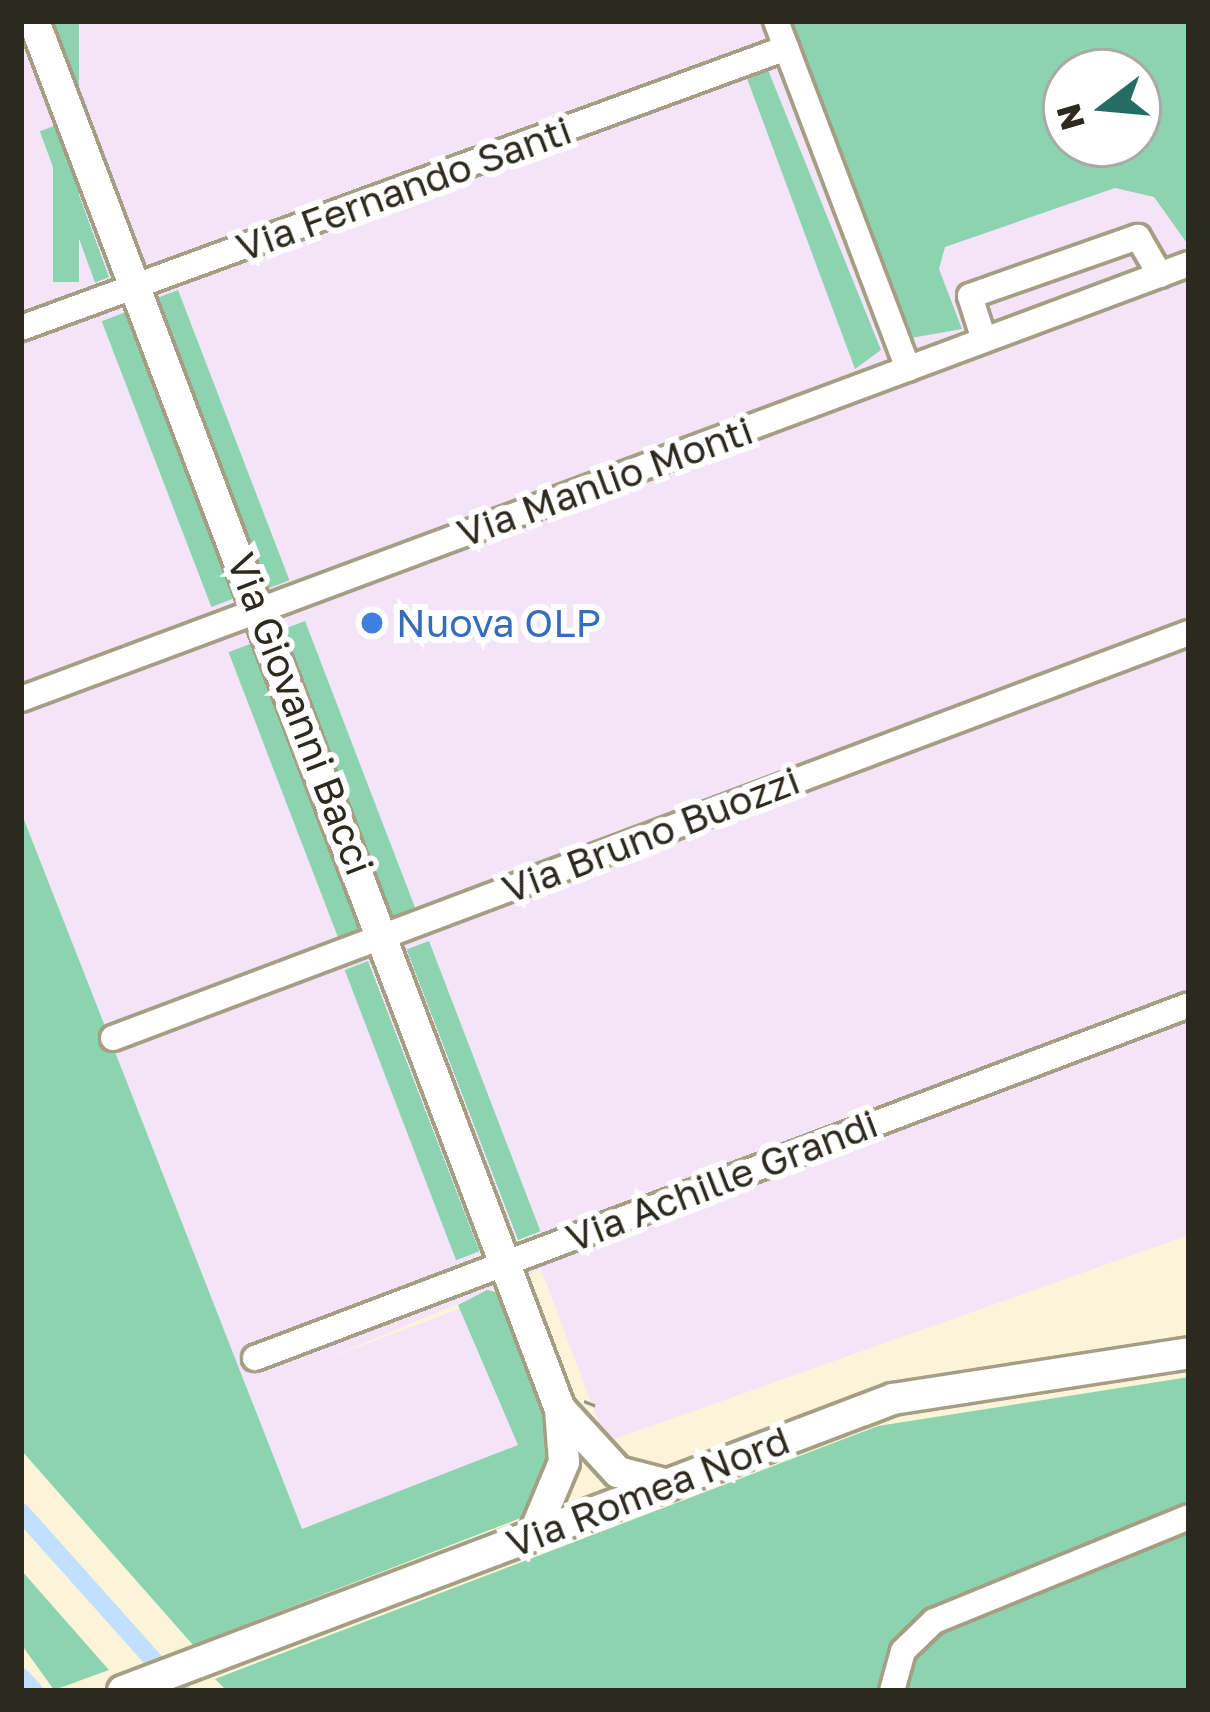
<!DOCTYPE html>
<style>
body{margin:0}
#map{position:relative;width:1210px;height:1712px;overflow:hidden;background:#fcf4d9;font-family:"Golos Text",sans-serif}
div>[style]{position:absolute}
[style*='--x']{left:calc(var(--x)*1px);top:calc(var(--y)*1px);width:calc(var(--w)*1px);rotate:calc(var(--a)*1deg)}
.industrial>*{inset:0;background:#f4e4f7}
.green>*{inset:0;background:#8cd4b0;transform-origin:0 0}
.canal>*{height:18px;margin:-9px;padding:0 9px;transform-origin:9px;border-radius:9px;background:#c1dfff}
.path>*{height:3px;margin-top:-1.5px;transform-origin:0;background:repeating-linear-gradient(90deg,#999481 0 12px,transparent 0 18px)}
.roads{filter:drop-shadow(3px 0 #a59e84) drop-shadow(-3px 0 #a59e84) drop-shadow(0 3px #a59e84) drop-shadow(0 -3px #a59e84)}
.minor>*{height:24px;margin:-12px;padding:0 12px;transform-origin:12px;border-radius:12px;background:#fff}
.major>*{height:30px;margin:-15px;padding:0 15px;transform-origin:15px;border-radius:15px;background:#fff}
.dots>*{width:33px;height:33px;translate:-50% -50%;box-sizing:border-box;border:6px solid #fff;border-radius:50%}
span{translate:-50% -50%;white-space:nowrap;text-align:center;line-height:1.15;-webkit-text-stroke:12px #fff;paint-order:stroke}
.street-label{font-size:39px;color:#2c291f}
.shop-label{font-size:39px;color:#366cbe}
.left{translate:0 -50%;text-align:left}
.frame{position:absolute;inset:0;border:24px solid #2c291f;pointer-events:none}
.north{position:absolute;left:1042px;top:48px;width:120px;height:120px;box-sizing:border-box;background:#fff;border:3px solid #aba9a5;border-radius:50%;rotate:254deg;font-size:33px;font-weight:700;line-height:48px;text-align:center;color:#2c291f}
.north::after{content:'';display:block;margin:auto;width:42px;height:54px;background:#246d65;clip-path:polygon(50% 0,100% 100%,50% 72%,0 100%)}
</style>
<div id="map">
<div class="industrial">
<div style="clip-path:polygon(evenodd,21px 21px,1189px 21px,1189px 1235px,606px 1442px,541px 1269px,326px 1359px,464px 1307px,518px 1445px,302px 1530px,21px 812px,21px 21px,1066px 72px,1138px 72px,1138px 144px,1066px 144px,1066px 72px)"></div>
</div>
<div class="green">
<div style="left:53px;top:21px;width:26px;height:261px"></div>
<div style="clip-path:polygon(evenodd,791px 21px,1189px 21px,1189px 246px,1154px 197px,1115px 188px,945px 247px,939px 269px,962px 329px,911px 338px,791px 21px,1066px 72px,1138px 72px,1138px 144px,1066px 144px,1066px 72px)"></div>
<div style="clip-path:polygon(766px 65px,881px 350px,855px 369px,745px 73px)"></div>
<div style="left:54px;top:126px;width:161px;height:15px;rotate:70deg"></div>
<div style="left:178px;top:290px;width:311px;height:23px;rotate:69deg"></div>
<div style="left:126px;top:312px;width:306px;height:26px;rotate:69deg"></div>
<div style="left:305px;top:621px;width:311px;height:25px;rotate:69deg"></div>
<div style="left:250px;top:644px;width:311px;height:23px;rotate:69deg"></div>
<div style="clip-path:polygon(21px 812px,302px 1529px,518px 1445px,458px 1305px,487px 1290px,497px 1292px,552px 1437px,555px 1458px,531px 1514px,193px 1645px,21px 1450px)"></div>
<div style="left:429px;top:941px;width:311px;height:24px;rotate:69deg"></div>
<div style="left:368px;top:961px;width:311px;height:25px;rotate:69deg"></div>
<div style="clip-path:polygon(1189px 1377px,1189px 1691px,227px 1691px,215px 1679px,878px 1426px)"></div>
<div style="clip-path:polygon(21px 1570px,109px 1670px,54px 1690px,21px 1644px)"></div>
</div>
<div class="canal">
<div style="--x:21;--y:1512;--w:240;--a:48.2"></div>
<div style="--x:21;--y:1677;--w:19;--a:47"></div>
</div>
<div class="path">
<div style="--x:584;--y:1401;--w:16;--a:22"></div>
</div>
<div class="roads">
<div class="minor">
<div style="--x:776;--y:21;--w:372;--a:69.2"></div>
<div style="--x:21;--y:328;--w:815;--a:-20.1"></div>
<div style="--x:984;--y:340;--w:46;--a:-107.7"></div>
<div style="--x:970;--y:296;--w:178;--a:-19.4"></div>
<div style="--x:1138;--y:237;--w:44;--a:59.9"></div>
<div style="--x:21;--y:699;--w:1246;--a:-20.43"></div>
<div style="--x:113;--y:1038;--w:1150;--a:-20.63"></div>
<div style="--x:255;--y:1358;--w:998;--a:-20.7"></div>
<div style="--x:892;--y:1691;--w:41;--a:-74.6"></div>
<div style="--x:903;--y:1651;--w:43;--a:-44.1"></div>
<div style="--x:934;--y:1621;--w:275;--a:-22.2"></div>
</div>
<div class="major">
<div style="--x:34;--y:21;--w:1484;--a:69.25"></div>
<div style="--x:560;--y:1409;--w:53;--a:85.7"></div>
<div style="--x:564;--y:1462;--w:80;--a:112.7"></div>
<div style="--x:560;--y:1409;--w:86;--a:47.4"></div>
<div style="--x:618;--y:1472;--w:52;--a:14.6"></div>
<div style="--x:123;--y:1691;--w:824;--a:-20.77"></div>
<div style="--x:893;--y:1399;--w:300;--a:-8.8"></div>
</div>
</div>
<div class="dots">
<div style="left:372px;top:623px;background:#3f7fe0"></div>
</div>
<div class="street-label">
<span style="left:404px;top:189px;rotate:-20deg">Via Fernando Santi</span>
<span style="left:605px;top:482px;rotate:-20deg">Via Manlio Monti</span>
<span style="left:300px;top:714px;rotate:69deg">Via Giovanni Bacci</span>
<span style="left:651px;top:835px;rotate:-21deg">Via Bruno Buozzi</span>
<span style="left:722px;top:1181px;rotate:-21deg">Via Achille Grandi</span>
<span style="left:648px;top:1492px;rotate:-21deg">Via Romea Nord</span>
</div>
<div class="shop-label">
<span class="left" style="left:396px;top:623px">Nuova OLP</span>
</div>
<div class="frame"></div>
<div class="north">N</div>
</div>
